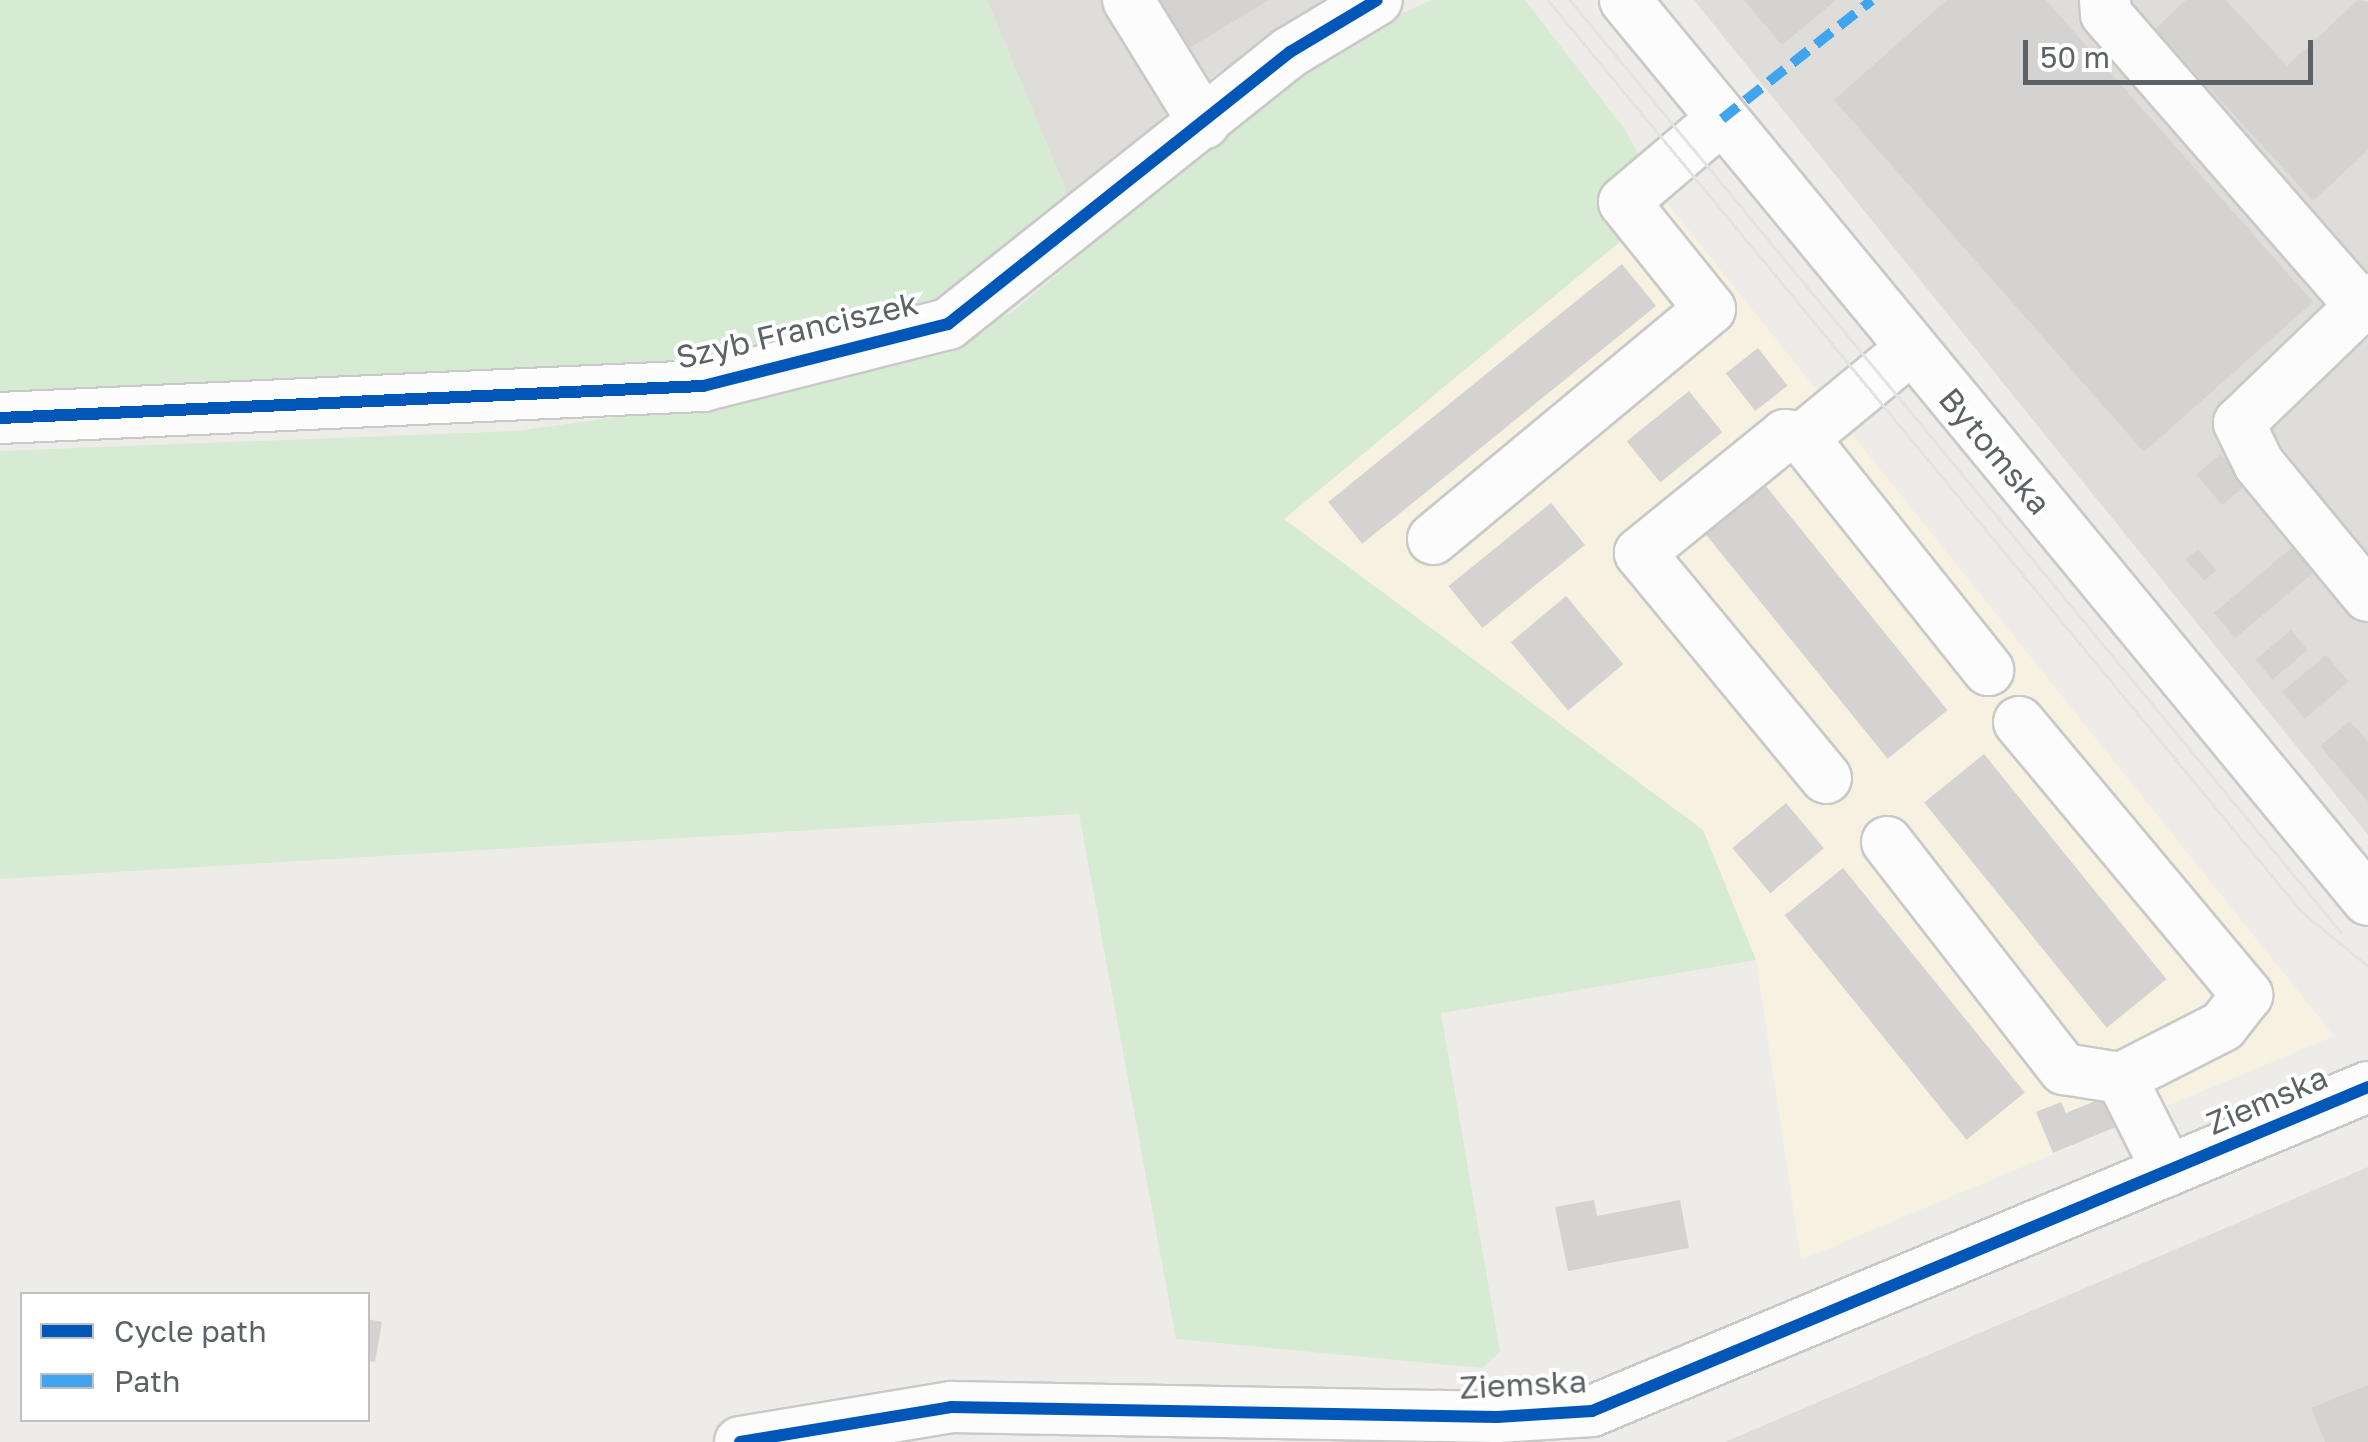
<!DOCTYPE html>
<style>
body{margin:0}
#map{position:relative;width:2368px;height:1442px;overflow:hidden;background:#eeece8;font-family:"Golos Text",sans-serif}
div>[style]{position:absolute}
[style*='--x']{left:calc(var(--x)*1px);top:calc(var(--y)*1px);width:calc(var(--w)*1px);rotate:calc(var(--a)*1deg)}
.commercial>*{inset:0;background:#f7f1e1}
.industrial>*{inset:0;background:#dfddd9}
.green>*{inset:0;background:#d7ead3}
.building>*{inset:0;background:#d4d3d1;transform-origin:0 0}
.roads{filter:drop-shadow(2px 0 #c9c9c8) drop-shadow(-2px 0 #c9c9c8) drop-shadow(0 2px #c9c9c8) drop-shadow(0 -2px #c9c9c8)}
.minor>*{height:50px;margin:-25px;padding:0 25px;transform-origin:25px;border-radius:25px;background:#fcfcfc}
.tram>*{height:2.5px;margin:-1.25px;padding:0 1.25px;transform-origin:1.25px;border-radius:1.25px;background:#e3e3e3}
.quiet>*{height:10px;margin-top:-5px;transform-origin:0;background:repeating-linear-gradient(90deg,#40a5ee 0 20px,transparent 0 30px)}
.cycleway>*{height:12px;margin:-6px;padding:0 6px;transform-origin:6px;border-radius:6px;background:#0057b8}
span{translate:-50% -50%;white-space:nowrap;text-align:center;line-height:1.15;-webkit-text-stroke:8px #fff;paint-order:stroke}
.street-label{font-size:32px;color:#5d6266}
.legend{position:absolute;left:20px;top:1292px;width:350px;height:130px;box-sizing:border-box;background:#fff;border:2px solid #bec0c2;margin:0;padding:12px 18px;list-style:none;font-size:30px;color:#5d6266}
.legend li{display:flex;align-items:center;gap:20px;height:50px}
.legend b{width:50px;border:2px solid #bec0c2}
.scale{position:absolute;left:2023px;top:40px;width:290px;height:45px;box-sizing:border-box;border:5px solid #5d6266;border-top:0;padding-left:12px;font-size:30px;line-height:35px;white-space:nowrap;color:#5d6266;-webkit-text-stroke:8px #fff;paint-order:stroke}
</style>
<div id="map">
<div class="commercial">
<div style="clip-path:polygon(1667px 203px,2334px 1036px,1801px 1260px,1756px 960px,1703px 830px,1283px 519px)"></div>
</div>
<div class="industrial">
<div style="clip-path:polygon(987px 0,1323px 0,1186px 95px,1071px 203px)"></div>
<div style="clip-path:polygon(1694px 0,2368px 0,2368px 835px)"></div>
<div style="clip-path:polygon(2368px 1167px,2368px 1442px,1725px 1442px)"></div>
</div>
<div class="green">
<div style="clip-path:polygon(0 0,987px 0,1071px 203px,982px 282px,856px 329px,616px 377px,0 403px)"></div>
<div style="clip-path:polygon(1432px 0,1525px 0,1623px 127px,1667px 203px,1284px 519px,1703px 830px,1756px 960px,1441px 1013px,1500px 1352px,1482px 1368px,1176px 1339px,1079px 814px,0 879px,0 451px,516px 431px,733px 401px,896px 365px,1012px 312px,1237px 123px,1363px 31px)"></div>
</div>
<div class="building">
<div style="clip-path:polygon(1149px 0,1269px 0,1181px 53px)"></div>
<div style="clip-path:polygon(1744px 0,1836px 0,1782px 45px)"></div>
<div style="clip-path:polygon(1947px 0,2046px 0,2313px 302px,2144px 452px,1834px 100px)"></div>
<div style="clip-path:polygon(2186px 0,2226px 0,2287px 66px,2358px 0,2368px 2px,2368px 150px,2313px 201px,2155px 29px)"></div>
<div style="left:1622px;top:264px;width:54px;height:378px;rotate:51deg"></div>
<div style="left:1758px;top:348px;width:48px;height:41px;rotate:52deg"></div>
<div style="left:1689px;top:391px;width:53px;height:80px;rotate:51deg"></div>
<div style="left:2221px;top:454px;width:40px;height:32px;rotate:50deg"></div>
<div style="left:1765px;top:485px;width:290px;height:77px;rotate:51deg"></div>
<div style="left:1551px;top:503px;width:54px;height:132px;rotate:51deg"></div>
<div style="left:2296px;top:544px;width:33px;height:107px;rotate:50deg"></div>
<div style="left:2198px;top:549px;width:28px;height:16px;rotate:49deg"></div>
<div style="left:1566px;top:596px;width:89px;height:72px;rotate:50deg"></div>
<div style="left:2291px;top:630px;width:26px;height:46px;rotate:50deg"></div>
<div style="left:2326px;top:655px;width:35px;height:57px;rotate:50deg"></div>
<div style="clip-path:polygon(2350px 721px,2368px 742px,2368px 802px,2320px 746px)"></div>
<div style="left:1984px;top:754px;width:290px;height:77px;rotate:51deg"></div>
<div style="left:1786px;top:803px;width:59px;height:70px;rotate:50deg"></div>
<div style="left:1843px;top:868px;width:289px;height:75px;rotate:51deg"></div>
<div style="clip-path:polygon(2105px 1097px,2116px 1127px,2053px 1153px,2036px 1112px,2061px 1102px,2066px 1113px)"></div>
<div style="clip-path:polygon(1594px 1200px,1597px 1216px,1680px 1200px,1689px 1248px,1568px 1271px,1555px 1207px)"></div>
<div style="clip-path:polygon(368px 1319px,382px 1322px,375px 1362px,368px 1361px)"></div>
<div style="clip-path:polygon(2368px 1385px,2368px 1442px,2325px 1442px,2311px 1408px)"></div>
</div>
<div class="roads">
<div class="minor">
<div style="--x:1128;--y:0;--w:145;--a:58.3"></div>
<div style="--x:1625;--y:0;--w:1167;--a:50.46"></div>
<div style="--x:2105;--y:0;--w:14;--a:86"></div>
<div style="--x:2106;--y:14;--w:388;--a:48.9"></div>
<div style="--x:2368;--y:299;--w:179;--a:136.1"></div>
<div style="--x:2239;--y:423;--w:46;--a:64"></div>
<div style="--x:2259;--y:464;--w:171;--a:50.5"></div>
<div style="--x:0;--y:418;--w:704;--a:-2.61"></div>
<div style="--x:703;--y:386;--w:253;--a:-14.2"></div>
<div style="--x:948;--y:324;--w:437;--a:-38.5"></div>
<div style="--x:1290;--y:52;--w:101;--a:-30.9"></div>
<div style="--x:1803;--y:438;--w:297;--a:51.4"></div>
<div style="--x:1433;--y:539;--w:360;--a:-39.7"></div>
<div style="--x:1710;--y:309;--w:137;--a:-128.8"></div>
<div style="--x:1624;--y:202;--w:128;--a:-40.3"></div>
<div style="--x:2019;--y:722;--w:356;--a:50.1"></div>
<div style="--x:2247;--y:995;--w:39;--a:128"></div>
<div style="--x:2223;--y:1026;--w:114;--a:153"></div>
<div style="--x:1826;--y:778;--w:292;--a:-129.6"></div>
<div style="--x:1640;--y:553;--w:187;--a:-39.1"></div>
<div style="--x:1785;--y:435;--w:18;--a:9"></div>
<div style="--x:1803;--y:438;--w:140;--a:-39.5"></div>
<div style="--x:1887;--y:842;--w:288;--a:52.1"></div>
<div style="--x:2064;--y:1069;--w:58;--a:9"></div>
<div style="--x:2121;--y:1078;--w:104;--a:63.2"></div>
<div style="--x:740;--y:1442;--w:214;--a:-9.4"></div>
<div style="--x:951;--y:1407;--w:546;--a:1.05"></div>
<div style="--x:1497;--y:1417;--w:95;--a:-3.6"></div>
<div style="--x:1592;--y:1411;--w:841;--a:-22.66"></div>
</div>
</div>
<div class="tram">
<div style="--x:1548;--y:0;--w:1183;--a:50.42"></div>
<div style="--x:2302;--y:912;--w:85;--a:39.3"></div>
<div style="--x:1570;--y:0;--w:1210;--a:50.4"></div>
</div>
<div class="quiet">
<div style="--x:1722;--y:119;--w:191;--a:-38.4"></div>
</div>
<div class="cycleway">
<div style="--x:0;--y:418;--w:704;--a:-2.61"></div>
<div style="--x:703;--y:386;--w:253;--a:-14.2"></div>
<div style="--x:948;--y:324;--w:437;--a:-38.5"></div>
<div style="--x:1290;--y:52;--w:101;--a:-30.9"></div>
<div style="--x:740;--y:1442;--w:214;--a:-9.4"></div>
<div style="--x:951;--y:1407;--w:546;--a:1.05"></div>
<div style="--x:1497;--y:1417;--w:95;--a:-3.6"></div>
<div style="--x:1592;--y:1411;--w:841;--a:-22.66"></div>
</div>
<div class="street-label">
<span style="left:797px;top:330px;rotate:-13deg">Szyb Franciszek</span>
<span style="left:1995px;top:451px;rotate:50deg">Bytomska</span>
<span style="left:2267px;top:1100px;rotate:-23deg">Ziemska</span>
<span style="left:1523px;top:1384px;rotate:-3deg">Ziemska</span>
</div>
<ul class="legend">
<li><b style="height:12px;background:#0057b8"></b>Cycle path</li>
<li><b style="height:12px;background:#40a5ee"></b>Path</li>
</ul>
<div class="scale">50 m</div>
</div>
